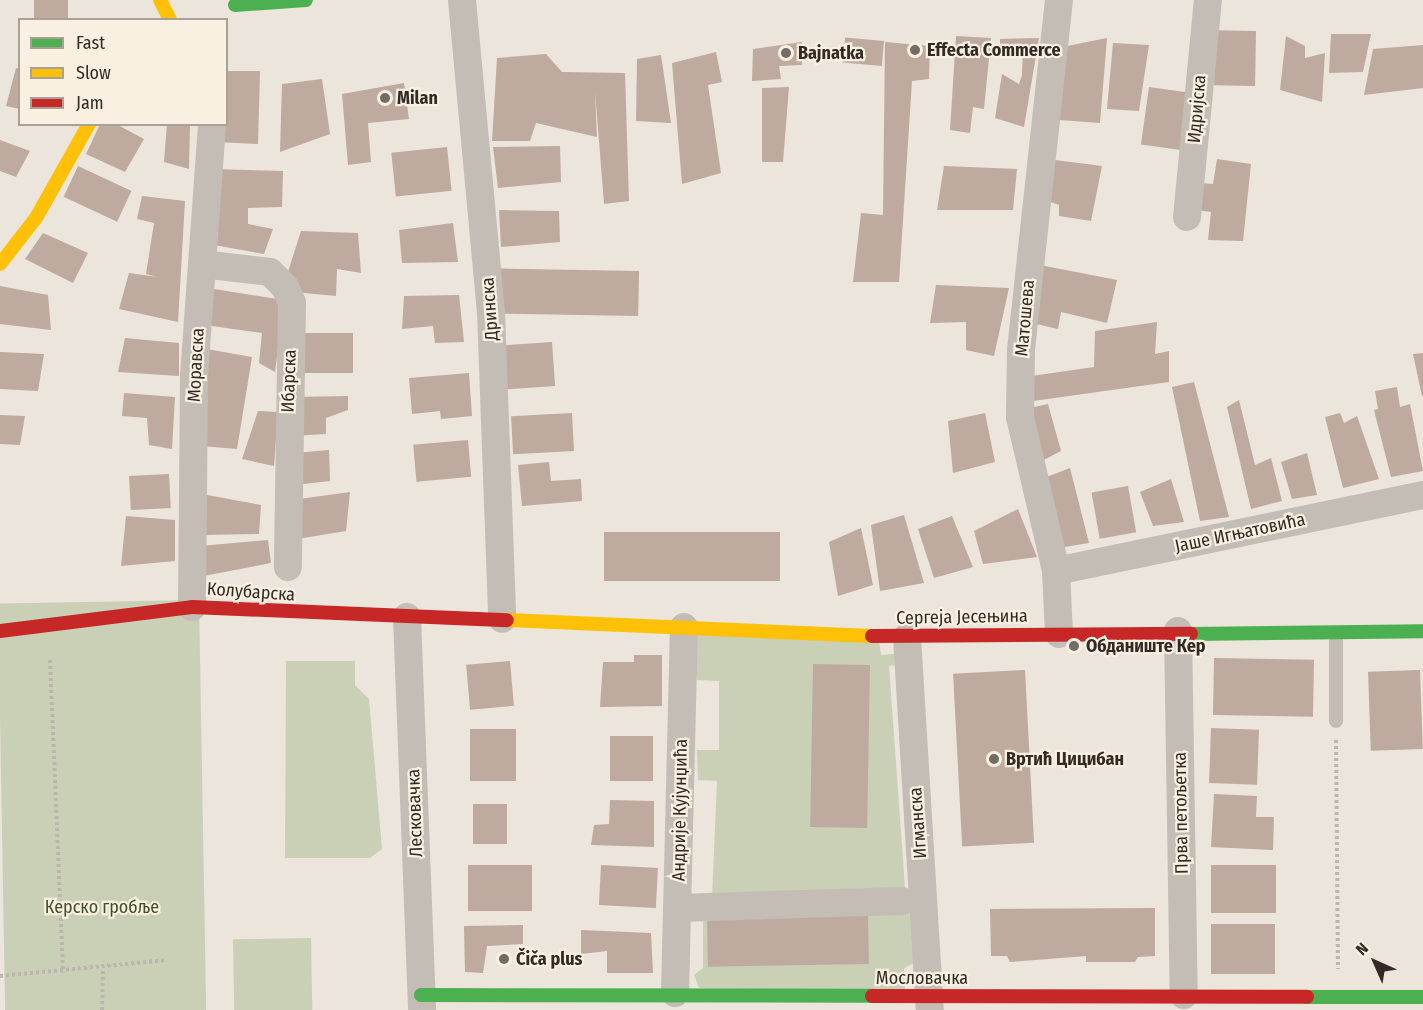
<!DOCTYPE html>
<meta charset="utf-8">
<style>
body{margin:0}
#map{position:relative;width:1423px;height:1010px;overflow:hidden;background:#ebe5dc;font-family:"Fira Sans Condensed",sans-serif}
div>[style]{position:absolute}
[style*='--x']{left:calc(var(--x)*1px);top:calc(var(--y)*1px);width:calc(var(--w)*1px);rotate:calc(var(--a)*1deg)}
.green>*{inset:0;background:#cad0b6;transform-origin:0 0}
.building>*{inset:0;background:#beaa9e;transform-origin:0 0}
.path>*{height:4px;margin-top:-2px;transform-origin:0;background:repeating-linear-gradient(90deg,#bcb5ae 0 3px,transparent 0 6px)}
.lane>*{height:14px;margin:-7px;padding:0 7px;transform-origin:7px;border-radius:7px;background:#c3bdb6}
.street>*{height:28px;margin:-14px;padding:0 14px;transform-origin:14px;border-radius:14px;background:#c3bdb6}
.fast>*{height:14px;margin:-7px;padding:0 7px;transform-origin:7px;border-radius:7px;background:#4caf50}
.slow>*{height:14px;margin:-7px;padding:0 7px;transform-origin:7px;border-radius:7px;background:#ffc107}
.jam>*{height:14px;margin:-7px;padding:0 7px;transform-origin:7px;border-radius:7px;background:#c62828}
.dots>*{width:16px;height:16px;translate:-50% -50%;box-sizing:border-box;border:3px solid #f9f0e2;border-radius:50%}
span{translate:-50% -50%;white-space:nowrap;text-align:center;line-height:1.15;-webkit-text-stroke:4.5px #f9f0e2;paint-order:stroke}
.poi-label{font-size:18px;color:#332a25;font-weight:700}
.left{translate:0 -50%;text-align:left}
.street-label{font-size:18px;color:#332a25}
.park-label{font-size:18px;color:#405229}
.legend{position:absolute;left:18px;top:18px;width:210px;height:108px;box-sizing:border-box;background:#f9f0e2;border:2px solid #aaa196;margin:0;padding:8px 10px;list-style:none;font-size:18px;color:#332a25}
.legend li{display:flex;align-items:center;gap:12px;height:30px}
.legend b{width:30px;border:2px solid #aaa196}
.north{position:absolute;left:1345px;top:932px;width:60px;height:60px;-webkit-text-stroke:4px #f9f0e2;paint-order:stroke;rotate:315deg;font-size:16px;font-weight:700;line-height:24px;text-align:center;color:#332a25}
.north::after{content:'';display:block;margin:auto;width:21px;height:27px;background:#332a25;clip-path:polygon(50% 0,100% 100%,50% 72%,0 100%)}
</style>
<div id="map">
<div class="green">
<div style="left:199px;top:600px;width:410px;height:201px;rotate:89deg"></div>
<div style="clip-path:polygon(694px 634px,879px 641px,881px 655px,904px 653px,904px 664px,889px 666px,906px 901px,923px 959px,904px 968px,905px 992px,699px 988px,694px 975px,703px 968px,703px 913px,712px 898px,717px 781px,698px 780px,697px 750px,719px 750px,719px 681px,697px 680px)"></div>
<div style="clip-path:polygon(286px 661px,355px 661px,355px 685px,369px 699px,382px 849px,370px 858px,285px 858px)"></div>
<div style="left:311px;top:938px;width:72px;height:78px;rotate:89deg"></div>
</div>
<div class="building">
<div style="left:34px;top:0;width:34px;height:20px"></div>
<div style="left:1256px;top:31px;width:55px;height:41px;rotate:91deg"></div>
<div style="clip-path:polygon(1331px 34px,1371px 34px,1363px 72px,1329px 73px)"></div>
<div style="clip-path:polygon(956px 36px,991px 38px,984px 109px,973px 107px,970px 133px,950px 130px)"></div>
<div style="clip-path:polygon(1286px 36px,1305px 46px,1305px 58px,1325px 53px,1322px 102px,1280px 90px)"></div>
<div style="clip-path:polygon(1039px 38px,1024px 127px,995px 118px,1002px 74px,1019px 84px,1022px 75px,1023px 46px,1000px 45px,1000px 39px)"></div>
<div style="clip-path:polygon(1107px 38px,1100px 123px,1059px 120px,1067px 46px)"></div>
<div style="left:884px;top:41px;width:25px;height:39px;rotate:95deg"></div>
<div style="clip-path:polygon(802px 42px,802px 65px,779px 66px,781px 79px,752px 81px,753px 49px)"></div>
<div style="clip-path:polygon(885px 42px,930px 46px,929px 79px,912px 81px,899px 282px,853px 282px,861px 213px,883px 215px)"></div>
<div style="clip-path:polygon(1113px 43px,1149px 45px,1139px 111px,1107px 109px)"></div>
<div style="clip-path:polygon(1423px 45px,1423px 88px,1364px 95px,1373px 49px)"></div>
<div style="clip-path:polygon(716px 52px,722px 82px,708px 85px,721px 173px,682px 184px,672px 63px)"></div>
<div style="clip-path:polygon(546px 54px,562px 72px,625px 73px,629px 201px,604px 204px,595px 91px,597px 137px,536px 123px,530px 141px,492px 141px,497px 58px)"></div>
<div style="clip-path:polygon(661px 55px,671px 123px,636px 121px,637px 59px)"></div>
<div style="clip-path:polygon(16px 68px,20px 69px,20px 109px,6px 106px)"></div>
<div style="clip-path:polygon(226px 71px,260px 71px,258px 144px,218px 142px,219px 124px,226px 124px)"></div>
<div style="clip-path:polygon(322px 79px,330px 134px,280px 152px,282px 84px)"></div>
<div style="clip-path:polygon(404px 83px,409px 119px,368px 123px,371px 162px,348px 165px,342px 94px)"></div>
<div style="clip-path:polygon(789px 87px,783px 162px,762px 162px,762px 88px)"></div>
<div style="left:1149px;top:87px;width:42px;height:58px;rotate:8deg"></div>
<div style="clip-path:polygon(100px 124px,116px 124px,144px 139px,125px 172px,86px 154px)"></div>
<div style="clip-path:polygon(167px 124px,190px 124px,189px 169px,164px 162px)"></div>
<div style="clip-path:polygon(0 140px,30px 151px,16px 177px,0 171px)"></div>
<div style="clip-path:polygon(560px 146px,561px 182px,498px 188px,493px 147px)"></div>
<div style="left:447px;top:147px;width:44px;height:56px;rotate:84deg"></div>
<div style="clip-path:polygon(1217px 159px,1251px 164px,1243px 241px,1208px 240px,1211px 212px,1196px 210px,1201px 183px,1213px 184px)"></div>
<div style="clip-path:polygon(1055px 160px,1102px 166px,1091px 221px,1059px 216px,1059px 205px,1048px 201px)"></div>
<div style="left:78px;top:166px;width:59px;height:34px;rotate:25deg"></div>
<div style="clip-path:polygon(944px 166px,1017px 169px,1013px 210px,937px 210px)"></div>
<div style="clip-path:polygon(213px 169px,283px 171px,282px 207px,248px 208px,248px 224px,273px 229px,264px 254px,214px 245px)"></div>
<div style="clip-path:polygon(142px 196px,185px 201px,178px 322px,119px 309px,129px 273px,158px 277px,146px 274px,154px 223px,137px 219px)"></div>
<div style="clip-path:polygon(499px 210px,559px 211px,560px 242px,501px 247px)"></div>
<div style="clip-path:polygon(453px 223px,458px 262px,402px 263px,399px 230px)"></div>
<div style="clip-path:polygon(301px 231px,358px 233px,361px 273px,337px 269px,336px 296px,294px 292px,286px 278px)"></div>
<div style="clip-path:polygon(43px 233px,88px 253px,73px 283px,25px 259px)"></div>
<div style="clip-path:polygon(1040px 265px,1117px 280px,1107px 323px,1061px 312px,1058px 329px,1032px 323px)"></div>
<div style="left:639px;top:271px;width:45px;height:139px;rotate:91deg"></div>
<div style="clip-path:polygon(936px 285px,1009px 288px,994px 356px,966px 350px,966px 322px,930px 323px)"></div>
<div style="clip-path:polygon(0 286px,48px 295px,51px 330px,0 324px)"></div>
<div style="clip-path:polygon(208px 288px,277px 299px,281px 326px,275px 372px,259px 363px,262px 333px,205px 325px)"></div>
<div style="clip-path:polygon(459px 295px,464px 342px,435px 343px,433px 326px,402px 329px,404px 296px)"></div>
<div style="clip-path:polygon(1157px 322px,1155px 354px,1169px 351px,1169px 382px,1026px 402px,1025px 377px,1094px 367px,1095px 331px)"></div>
<div style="left:298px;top:333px;width:55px;height:40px"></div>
<div style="clip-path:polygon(125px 338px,179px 343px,179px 376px,118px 372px)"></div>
<div style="left:552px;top:342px;width:44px;height:50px;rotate:86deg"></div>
<div style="clip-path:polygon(201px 348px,252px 357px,237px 449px,201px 446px)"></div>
<div style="clip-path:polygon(0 352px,44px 354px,38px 391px,0 389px)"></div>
<div style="clip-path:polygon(1423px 353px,1423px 396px,1422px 396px,1413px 354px)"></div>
<div style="clip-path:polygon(469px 373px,472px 416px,441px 419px,440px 411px,412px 414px,409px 378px)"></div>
<div style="clip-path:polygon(1194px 382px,1229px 517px,1200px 521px,1172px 387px)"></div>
<div style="clip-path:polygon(1397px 387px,1400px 407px,1410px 404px,1423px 471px,1391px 477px,1374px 410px,1378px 409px,1375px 391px)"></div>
<div style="clip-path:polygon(124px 393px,175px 397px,172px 449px,149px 445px,147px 418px,122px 416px)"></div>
<div style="clip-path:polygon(348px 396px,348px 410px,326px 418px,326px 434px,293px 436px,295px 397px)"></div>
<div style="clip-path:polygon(1239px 400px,1255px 465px,1271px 458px,1282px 501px,1251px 509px,1227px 407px)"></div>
<div style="clip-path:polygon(1048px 404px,1061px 451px,1038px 463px,1025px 409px)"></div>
<div style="clip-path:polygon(258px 411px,278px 412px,274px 466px,242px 459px)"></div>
<div style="left:572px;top:413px;width:38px;height:61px;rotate:87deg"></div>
<div style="clip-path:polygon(985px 413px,995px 462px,953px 473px,948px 421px)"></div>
<div style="clip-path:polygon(1340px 413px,1344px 423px,1357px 416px,1379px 479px,1343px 488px,1325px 417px)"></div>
<div style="clip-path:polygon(0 415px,25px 416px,20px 445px,0 444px)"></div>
<div style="left:468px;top:440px;width:37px;height:55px;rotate:85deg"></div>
<div style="clip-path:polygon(329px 450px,330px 481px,295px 485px,295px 453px)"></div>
<div style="clip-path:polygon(1307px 453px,1317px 495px,1292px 499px,1281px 462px)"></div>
<div style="clip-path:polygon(549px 462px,551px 481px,581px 479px,582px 501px,522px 506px,518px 465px)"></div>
<div style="clip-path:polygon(1070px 468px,1089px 543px,1058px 548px,1044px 478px)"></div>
<div style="left:169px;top:474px;width:34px;height:40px;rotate:87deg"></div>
<div style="clip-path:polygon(1171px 479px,1184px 522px,1153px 526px,1140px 492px)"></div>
<div style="left:1128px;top:486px;width:47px;height:37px;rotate:80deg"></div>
<div style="clip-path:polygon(350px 492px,346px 531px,297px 539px,292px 500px)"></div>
<div style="clip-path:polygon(207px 495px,261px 505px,259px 534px,202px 535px)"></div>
<div style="clip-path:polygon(1018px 509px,1037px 557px,983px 564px,974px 531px)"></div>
<div style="clip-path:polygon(904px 515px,924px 583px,880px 591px,871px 525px)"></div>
<div style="clip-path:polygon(126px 516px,175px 520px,175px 561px,121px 566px)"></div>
<div style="clip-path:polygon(952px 516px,973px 567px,934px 578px,918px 529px)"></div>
<div style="clip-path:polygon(861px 528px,873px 585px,838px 596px,829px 542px)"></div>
<div style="left:604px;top:532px;width:176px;height:49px"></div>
<div style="clip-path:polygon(268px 540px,271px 563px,198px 577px,200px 546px)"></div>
<div style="clip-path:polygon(634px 655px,662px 655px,662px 706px,600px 707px,603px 662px,634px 662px)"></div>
<div style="left:1214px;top:658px;width:100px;height:57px;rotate:1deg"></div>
<div style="left:510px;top:661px;width:45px;height:44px;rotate:85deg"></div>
<div style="left:813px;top:664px;width:57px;height:163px;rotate:1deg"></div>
<div style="left:1025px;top:670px;width:173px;height:72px;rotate:87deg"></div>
<div style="left:1420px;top:670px;width:79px;height:52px;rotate:88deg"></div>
<div style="left:1211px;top:728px;width:48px;height:55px;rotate:2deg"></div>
<div style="left:516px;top:729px;width:52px;height:46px;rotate:90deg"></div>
<div style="left:610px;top:736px;width:43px;height:45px"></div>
<div style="clip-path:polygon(1214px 794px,1257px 796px,1256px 817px,1274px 817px,1273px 850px,1211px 847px)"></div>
<div style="clip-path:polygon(610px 800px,654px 801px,654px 847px,591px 845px,594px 825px,609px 824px)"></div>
<div style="left:507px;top:804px;width:40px;height:34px;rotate:90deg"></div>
<div style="left:468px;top:865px;width:64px;height:46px"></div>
<div style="left:601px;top:865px;width:57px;height:40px;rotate:3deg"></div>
<div style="left:1211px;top:865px;width:65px;height:48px"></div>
<div style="clip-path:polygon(1155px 908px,1155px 956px,1138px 957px,1135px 962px,1086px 962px,1086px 956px,1010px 962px,1007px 956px,991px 956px,990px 909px)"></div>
<div style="left:868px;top:913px;width:51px;height:161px;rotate:89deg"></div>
<div style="left:1211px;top:924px;width:64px;height:50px"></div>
<div style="clip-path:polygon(523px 925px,523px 944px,487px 946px,483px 973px,465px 972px,464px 926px)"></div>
<div style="clip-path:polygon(581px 930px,651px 933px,653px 973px,607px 973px,607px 951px,581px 954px)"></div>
</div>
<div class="path">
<div style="--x:50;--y:660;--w:313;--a:87.6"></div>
<div style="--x:1336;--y:740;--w:229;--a:89.5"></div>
<div style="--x:0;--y:976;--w:168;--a:-5.5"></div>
<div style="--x:102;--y:1010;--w:41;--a:-88.6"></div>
</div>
<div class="lane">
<div style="--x:1336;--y:721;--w:88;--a:-90"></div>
</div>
<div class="street">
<div style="--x:462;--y:0;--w:313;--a:84.7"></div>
<div style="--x:491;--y:312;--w:307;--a:87.9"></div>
<div style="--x:1059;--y:0;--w:353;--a:96.2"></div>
<div style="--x:1021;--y:351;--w:66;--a:90.9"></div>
<div style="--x:1020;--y:417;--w:158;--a:76.8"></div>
<div style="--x:1056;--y:571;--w:63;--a:87.3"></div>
<div style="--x:1187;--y:217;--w:218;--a:-84.5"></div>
<div style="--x:202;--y:264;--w:68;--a:6.7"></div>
<div style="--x:270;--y:272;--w:21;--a:45"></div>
<div style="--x:285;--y:287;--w:17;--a:66"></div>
<div style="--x:292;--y:303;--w:264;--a:90.9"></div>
<div style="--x:1056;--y:571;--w:375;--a:-11.7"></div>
<div style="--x:192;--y:607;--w:231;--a:-89.5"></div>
<div style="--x:194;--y:376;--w:253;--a:-85.9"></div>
<div style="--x:407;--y:617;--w:393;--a:87.8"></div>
<div style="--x:1178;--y:631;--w:364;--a:89.1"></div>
<div style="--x:907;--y:637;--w:374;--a:86.5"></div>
<div style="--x:677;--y:908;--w:225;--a:-1.8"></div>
<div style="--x:675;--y:993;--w:366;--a:-88.6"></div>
</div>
<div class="fast">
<div style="--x:235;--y:5;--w:71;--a:-4"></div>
<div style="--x:1191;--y:634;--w:232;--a:-0.7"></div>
<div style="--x:421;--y:995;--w:451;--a:0.1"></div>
<div style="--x:1307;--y:997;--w:116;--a:0"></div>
</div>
<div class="slow">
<div style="--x:160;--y:0;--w:22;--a:63"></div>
<div style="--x:0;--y:264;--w:58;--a:-52"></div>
<div style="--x:36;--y:218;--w:108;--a:-60.6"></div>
<div style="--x:507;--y:620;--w:365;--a:2.5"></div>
</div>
<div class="jam">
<div style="--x:0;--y:631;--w:193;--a:-7.1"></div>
<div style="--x:192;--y:607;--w:315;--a:2.4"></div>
<div style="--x:872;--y:636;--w:319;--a:-0.4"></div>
<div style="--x:872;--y:996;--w:435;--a:0.1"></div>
</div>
<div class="dots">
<div style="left:915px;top:50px;background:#736b65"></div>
<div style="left:786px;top:53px;background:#736b65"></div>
<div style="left:385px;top:98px;background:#736b65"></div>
<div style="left:1074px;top:646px;background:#736b65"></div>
<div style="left:994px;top:759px;background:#736b65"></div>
<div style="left:504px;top:959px;background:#736b65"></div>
</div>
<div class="poi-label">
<span class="left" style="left:927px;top:50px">Effecta Commerce</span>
<span class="left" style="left:798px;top:53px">Bajnatka</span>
<span class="left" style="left:397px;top:98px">Milan</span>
<span class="left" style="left:1086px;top:646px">Обданиште Кер</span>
<span class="left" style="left:1006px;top:759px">Вртић Цицибан</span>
<span class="left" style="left:516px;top:959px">Čiča plus</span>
</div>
<div class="street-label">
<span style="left:1197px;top:109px;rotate:-85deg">Идријска</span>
<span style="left:490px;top:309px;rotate:-94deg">Дринска</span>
<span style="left:1025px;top:318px;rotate:-85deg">Матошева</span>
<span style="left:196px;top:365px;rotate:-87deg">Моравска</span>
<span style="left:289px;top:381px;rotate:-88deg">Ибарска</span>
<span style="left:1240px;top:533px;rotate:-12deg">Јаше Игњатовића</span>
<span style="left:251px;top:592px;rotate:4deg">Колубарска</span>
<span style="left:962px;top:617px;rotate:-1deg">Сергеја Јесењина</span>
<span style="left:680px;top:810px;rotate:-89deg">Андрије Кујунџића</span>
<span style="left:415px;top:813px;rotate:-92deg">Лесковачка</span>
<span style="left:1181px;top:813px;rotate:-91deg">Прва петољетка</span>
<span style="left:918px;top:823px;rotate:-94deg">Игманска</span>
<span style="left:922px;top:978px">Мословачка</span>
</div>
<div class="park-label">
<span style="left:102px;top:907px">Керско гробље</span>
</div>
<ul class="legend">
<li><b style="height:8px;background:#4caf50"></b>Fast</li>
<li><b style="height:8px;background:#ffc107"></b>Slow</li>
<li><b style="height:8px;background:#c62828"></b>Jam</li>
</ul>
<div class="north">N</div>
</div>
